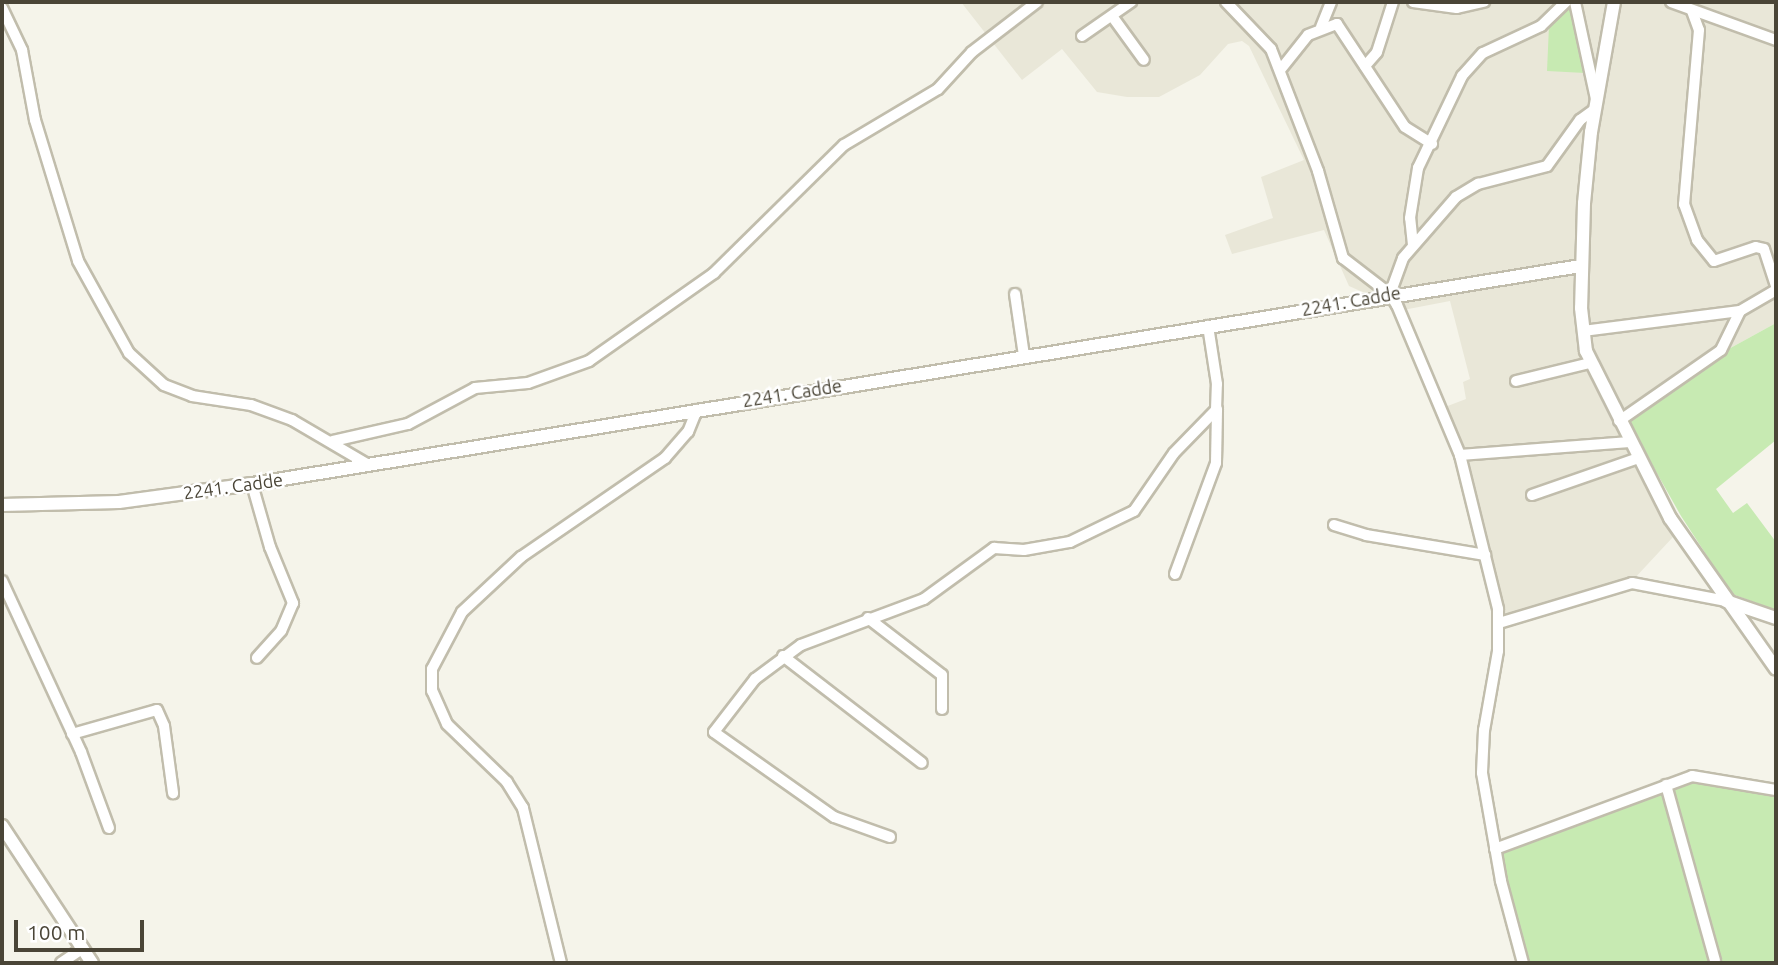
<!DOCTYPE html>
<style>
body{margin:0}
#map{position:relative;width:1778px;height:965px;overflow:hidden;background:#f5f4ea;font-family:Ubuntu,sans-serif}
div>[style]{position:absolute}
[style*='--x']{left:calc(var(--x)*1px);top:calc(var(--y)*1px);width:calc(var(--w)*1px);rotate:calc(var(--a)*1deg)}
.residential>*{inset:0;background:#e9e7d8}
.green>*{inset:0;background:#c7eab2}
.roads{filter:drop-shadow(2px 0 #c1bdac) drop-shadow(-2px 0 #c1bdac) drop-shadow(0 2px #c1bdac) drop-shadow(0 -2px #c1bdac)}
.minor>*{height:10px;margin:-5px;padding:0 5px;transform-origin:5px;border-radius:5px;background:#fff}
.tertiary>*{height:12px;margin:-6px;padding:0 6px;transform-origin:6px;border-radius:6px;background:#fff}
span{translate:-50% -50%;white-space:nowrap;text-align:center;line-height:1.15;-webkit-text-stroke:5px #fff;paint-order:stroke}
.street-label{font-size:18px;color:#4a4537}
.frame{position:absolute;inset:0;border:4px solid #4a4537;pointer-events:none}
.scale{position:absolute;left:14px;top:920px;width:130px;height:32px;box-sizing:border-box;border:4px solid #4a4537;border-top:0;padding-left:9px;font-size:21px;line-height:24px;white-space:nowrap;color:#4a4537;-webkit-text-stroke:5px #fff;paint-order:stroke}
</style>
<div id="map">
<div class="residential">
<div style="clip-path:polygon(961px 2px,1776px 2px,1776px 323px,1725px 351px,1615px 427px,1673px 537px,1633px 580px,1503px 616px,1445px 407px,1466px 399px,1463px 382px,1470px 379px,1450px 301px,1403px 310px,1349px 286px,1324px 230px,1232px 254px,1225px 235px,1273px 218px,1261px 177px,1304px 160px,1249px 46px,1242px 41px,1228px 44px,1200px 75px,1159px 97px,1127px 97px,1097px 92px,1062px 49px,1022px 80px)"></div>
</div>
<div class="green">
<div style="clip-path:polygon(1572px 4px,1585px 73px,1547px 71px,1549px 26px,1559px 11px)"></div>
<div style="clip-path:polygon(1776px 323px,1776px 440px,1716px 489px,1733px 513px,1747px 503px,1776px 542px,1776px 610px,1732px 594px,1681px 516px,1627px 420px,1725px 351px)"></div>
<div style="clip-path:polygon(1692px 780px,1776px 793px,1776px 963px,1525px 963px,1499px 851px)"></div>
</div>
<div class="roads">
<div class="minor">
<div style="--x:1226;--y:2;--w:65;--a:46.2"></div>
<div style="--x:1271;--y:49;--w:131;--a:68.9"></div>
<div style="--x:1318;--y:171;--w:91;--a:74"></div>
<div style="--x:1343;--y:258;--w:59;--a:37.5"></div>
<div style="--x:1390;--y:294;--w:13;--a:58"></div>
<div style="--x:1397;--y:305;--w:163;--a:67.2"></div>
<div style="--x:1460;--y:455;--w:159;--a:76.1"></div>
<div style="--x:1498;--y:609;--w:42;--a:90"></div>
<div style="--x:1498;--y:651;--w:80;--a:100"></div>
<div style="--x:1484;--y:730;--w:43;--a:92.7"></div>
<div style="--x:1482;--y:773;--w:110;--a:80"></div>
<div style="--x:1501;--y:881;--w:85;--a:75"></div>
<div style="--x:1413;--y:2;--w:44;--a:7.8"></div>
<div style="--x:1457;--y:8;--w:28;--a:-13"></div>
<div style="--x:1575;--y:2;--w:99;--a:77.8"></div>
<div style="--x:1671;--y:2;--w:112;--a:19.9"></div>
<div style="--x:2;--y:8;--w:47;--a:64.5"></div>
<div style="--x:22;--y:50;--w:71;--a:79.5"></div>
<div style="--x:35;--y:120;--w:147;--a:73"></div>
<div style="--x:78;--y:261;--w:105;--a:61"></div>
<div style="--x:129;--y:353;--w:47;--a:42.4"></div>
<div style="--x:164;--y:385;--w:30;--a:21"></div>
<div style="--x:192;--y:396;--w:60;--a:8.7"></div>
<div style="--x:251;--y:405;--w:44;--a:20.1"></div>
<div style="--x:292;--y:420;--w:87;--a:30.4"></div>
<div style="--x:1692;--y:11;--w:20;--a:70"></div>
<div style="--x:1699;--y:30;--w:175;--a:94.9"></div>
<div style="--x:1684;--y:204;--w:38;--a:70"></div>
<div style="--x:1697;--y:240;--w:27;--a:51"></div>
<div style="--x:1714;--y:261;--w:44;--a:-18.4"></div>
<div style="--x:1756;--y:247;--w:8;--a:14"></div>
<div style="--x:1764;--y:249;--w:40;--a:72"></div>
<div style="--x:1112;--y:16;--w:54;--a:54"></div>
<div style="--x:1321;--y:27;--w:27;--a:-68"></div>
<div style="--x:1082;--y:36;--w:60;--a:-34.8"></div>
<div style="--x:1365;--y:66;--w:18;--a:-49"></div>
<div style="--x:1377;--y:52;--w:52;--a:-72.3"></div>
<div style="--x:1281;--y:69;--w:43;--a:-51.5"></div>
<div style="--x:1308;--y:35;--w:31;--a:-21"></div>
<div style="--x:1337;--y:24;--w:123;--a:56.6"></div>
<div style="--x:1405;--y:127;--w:32;--a:32"></div>
<div style="--x:1413;--y:245;--w:27;--a:-96"></div>
<div style="--x:1410;--y:218;--w:51;--a:-80.9"></div>
<div style="--x:1418;--y:168;--w:102;--a:-64.4"></div>
<div style="--x:1462;--y:76;--w:31;--a:-48"></div>
<div style="--x:1483;--y:53;--w:64;--a:-25"></div>
<div style="--x:1541;--y:26;--w:35;--a:-44"></div>
<div style="--x:1015;--y:294;--w:63;--a:81.7"></div>
<div style="--x:1390;--y:294;--w:38;--a:-70"></div>
<div style="--x:1403;--y:258;--w:81;--a:-49"></div>
<div style="--x:1456;--y:197;--w:26;--a:-31"></div>
<div style="--x:1478;--y:184;--w:71;--a:-14.6"></div>
<div style="--x:1547;--y:166;--w:57;--a:-54.3"></div>
<div style="--x:1580;--y:120;--w:17;--a:-36"></div>
<div style="--x:1583;--y:331;--w:158;--a:-7.3"></div>
<div style="--x:1740;--y:311;--w:42;--a:-30.3"></div>
<div style="--x:1516;--y:381;--w:76;--a:-13.7"></div>
<div style="--x:1619;--y:421;--w:124;--a:-34.8"></div>
<div style="--x:1721;--y:350;--w:43;--a:-64"></div>
<div style="--x:333;--y:441;--w:77;--a:-12.8"></div>
<div style="--x:408;--y:424;--w:76;--a:-28.2"></div>
<div style="--x:475;--y:388;--w:53;--a:-5.4"></div>
<div style="--x:528;--y:383;--w:65;--a:-19.8"></div>
<div style="--x:589;--y:361;--w:153;--a:-35.1"></div>
<div style="--x:714;--y:273;--w:182;--a:-44.6"></div>
<div style="--x:844;--y:145;--w:109;--a:-30.8"></div>
<div style="--x:938;--y:89;--w:50;--a:-47.4"></div>
<div style="--x:972;--y:52;--w:82;--a:-37.6"></div>
<div style="--x:1460;--y:455;--w:170;--a:-4.4"></div>
<div style="--x:252;--y:484;--w:66;--a:74.1"></div>
<div style="--x:270;--y:547;--w:61;--a:67.7"></div>
<div style="--x:293;--y:603;--w:30;--a:113"></div>
<div style="--x:281;--y:631;--w:36;--a:132"></div>
<div style="--x:1532;--y:495;--w:112;--a:-19.2"></div>
<div style="--x:1334;--y:525;--w:34;--a:17"></div>
<div style="--x:1366;--y:535;--w:121;--a:9.5"></div>
<div style="--x:1175;--y:574;--w:118;--a:-69.7"></div>
<div style="--x:1216;--y:463;--w:54;--a:-88.9"></div>
<div style="--x:2;--y:581;--w:188;--a:65.2"></div>
<div style="--x:81;--y:752;--w:81;--a:69.8"></div>
<div style="--x:868;--y:618;--w:93;--a:37.6"></div>
<div style="--x:942;--y:675;--w:34;--a:90"></div>
<div style="--x:1499;--y:623;--w:139;--a:-16.7"></div>
<div style="--x:1632;--y:583;--w:96;--a:10.8"></div>
<div style="--x:783;--y:656;--w:175;--a:37.6"></div>
<div style="--x:72;--y:734;--w:88;--a:-15.8"></div>
<div style="--x:157;--y:710;--w:17;--a:66"></div>
<div style="--x:164;--y:726;--w:68;--a:82.3"></div>
<div style="--x:1666;--y:785;--w:182;--a:74.4"></div>
<div style="--x:890;--y:837;--w:59;--a:-160.3"></div>
<div style="--x:834;--y:817;--w:147;--a:-144.7"></div>
<div style="--x:714;--y:732;--w:67;--a:-52.3"></div>
<div style="--x:755;--y:679;--w:57;--a:-36.5"></div>
<div style="--x:801;--y:645;--w:131;--a:-20.5"></div>
<div style="--x:924;--y:599;--w:87;--a:-36.1"></div>
<div style="--x:994;--y:548;--w:30;--a:4"></div>
<div style="--x:1024;--y:550;--w:47;--a:-9.9"></div>
<div style="--x:1070;--y:542;--w:71;--a:-25.8"></div>
<div style="--x:1134;--y:511;--w:70;--a:-55.4"></div>
<div style="--x:1174;--y:453;--w:60;--a:-45.7"></div>
<div style="--x:1216;--y:410;--w:26;--a:-88"></div>
<div style="--x:1217;--y:384;--w:59;--a:-98.8"></div>
<div style="--x:1495;--y:849;--w:210;--a:-20.3"></div>
<div style="--x:1692;--y:776;--w:85;--a:9.5"></div>
<div style="--x:61;--y:963;--w:25;--a:-34"></div>
<div style="--x:561;--y:963;--w:160;--a:-103.8"></div>
<div style="--x:523;--y:808;--w:31;--a:-122"></div>
<div style="--x:507;--y:782;--w:83;--a:-136"></div>
<div style="--x:447;--y:724;--w:36;--a:-114"></div>
<div style="--x:432;--y:691;--w:22;--a:-90"></div>
<div style="--x:432;--y:669;--w:64;--a:-62.2"></div>
<div style="--x:462;--y:612;--w:81;--a:-43"></div>
<div style="--x:521;--y:557;--w:175;--a:-34.5"></div>
<div style="--x:665;--y:458;--w:35;--a:-49"></div>
<div style="--x:688;--y:432;--w:24;--a:-68"></div>
</div>
<div class="tertiary">
<div style="--x:1614;--y:2;--w:132;--a:100"></div>
<div style="--x:1591;--y:132;--w:71;--a:95.6"></div>
<div style="--x:1584;--y:203;--w:105;--a:91.6"></div>
<div style="--x:1581;--y:308;--w:43;--a:83.4"></div>
<div style="--x:1586;--y:351;--w:187;--a:63.3"></div>
<div style="--x:1670;--y:518;--w:184;--a:54.9"></div>
<div style="--x:2;--y:505;--w:117;--a:-1.5"></div>
<div style="--x:119;--y:502;--w:134;--a:-7.7"></div>
<div style="--x:252;--y:484;--w:1347;--a:-9.32"></div>
<div style="--x:1726;--y:601;--w:53;--a:18.8"></div>
<div style="--x:2;--y:826;--w:164;--a:56.7"></div>
</div>
</div>
<div class="street-label">
<span style="left:1351px;top:301px;rotate:-10deg">2241. Cadde</span>
<span style="left:792px;top:393px;rotate:-9deg">2241. Cadde</span>
<span style="left:233px;top:486px;rotate:-8deg">2241. Cadde</span>
</div>
<div class="frame"></div>
<div class="scale">100 m</div>
</div>
